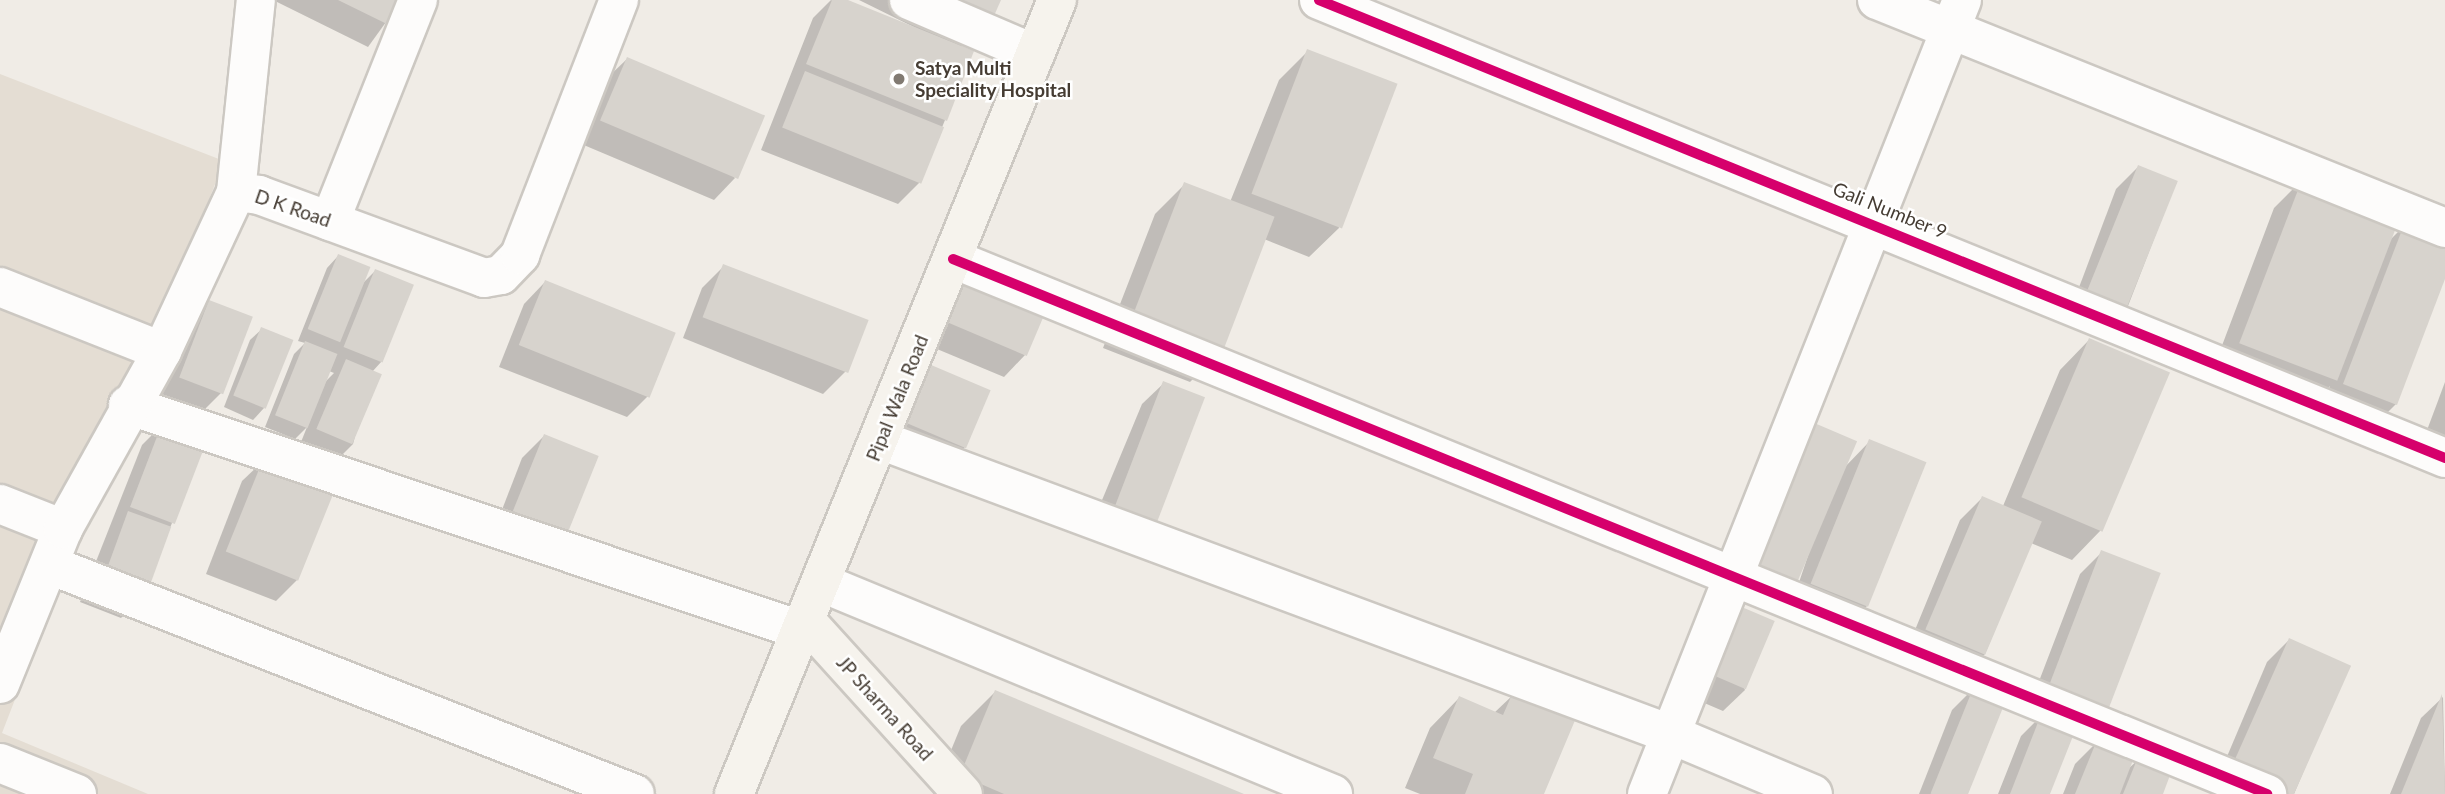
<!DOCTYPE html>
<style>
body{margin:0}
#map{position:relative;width:2445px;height:794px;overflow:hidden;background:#f0ece6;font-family:Lato,sans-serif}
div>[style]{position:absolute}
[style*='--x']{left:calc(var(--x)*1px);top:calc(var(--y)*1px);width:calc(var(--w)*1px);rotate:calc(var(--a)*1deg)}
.residential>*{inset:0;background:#e4ddd3}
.shadow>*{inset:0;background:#0003}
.building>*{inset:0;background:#d7d3cd;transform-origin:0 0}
.roads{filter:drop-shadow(2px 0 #ccc8c2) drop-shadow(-2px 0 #ccc8c2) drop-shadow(0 2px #ccc8c2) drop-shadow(0 -2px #ccc8c2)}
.street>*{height:38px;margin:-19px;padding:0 19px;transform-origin:19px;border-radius:19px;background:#fdfcfb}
.secondary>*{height:38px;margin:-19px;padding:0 19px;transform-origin:19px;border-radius:19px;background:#f6f3ed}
.cycleway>*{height:10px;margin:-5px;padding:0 5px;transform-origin:5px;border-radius:5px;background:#d6006c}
.dots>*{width:19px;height:19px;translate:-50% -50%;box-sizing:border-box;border:4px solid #fff;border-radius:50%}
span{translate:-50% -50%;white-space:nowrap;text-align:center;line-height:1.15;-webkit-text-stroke:5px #fff;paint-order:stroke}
.poi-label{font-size:19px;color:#453c33;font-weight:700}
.left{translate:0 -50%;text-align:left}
.street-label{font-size:19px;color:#453c33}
</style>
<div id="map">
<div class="residential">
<div style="clip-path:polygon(0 74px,224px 161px,2px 733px,148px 794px,0 794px)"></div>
</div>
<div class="shadow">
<div style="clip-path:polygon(273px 0,402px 0,368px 47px)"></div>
<div style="clip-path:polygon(831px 0,934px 37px,859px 0,999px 0,961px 48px,945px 120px,920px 182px,898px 204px,761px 150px,813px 18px)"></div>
<div style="clip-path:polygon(1308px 51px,1339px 228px,1309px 257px,1264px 239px,1219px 353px,1190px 382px,1103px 348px,1155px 214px,1185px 184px,1230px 202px,1279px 80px)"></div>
<div style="clip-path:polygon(627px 59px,735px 178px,714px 200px,579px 143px,605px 80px)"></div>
<div style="clip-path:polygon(2138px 167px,2176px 182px,2128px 306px,2106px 328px,2069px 314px,2116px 189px)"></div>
<div style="clip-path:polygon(2303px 179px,2389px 241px,2405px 225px,2445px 274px,2396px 404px,2374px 426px,2322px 406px,2330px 386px,2307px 409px,2212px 372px,2274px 208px)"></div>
<div style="clip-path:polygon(evenodd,338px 256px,361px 285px,375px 271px,382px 361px,372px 372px,353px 444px,331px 466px,297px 452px,307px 427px,295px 439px,265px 427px,294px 354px,305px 343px,298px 341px,327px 268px,338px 256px,329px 371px,334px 373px,324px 383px,329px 371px)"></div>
<div style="clip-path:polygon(724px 266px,865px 322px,845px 372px,823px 394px,683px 338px,702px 288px)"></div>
<div style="clip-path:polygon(545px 282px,649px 395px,627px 417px,499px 367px,524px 304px)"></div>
<div style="clip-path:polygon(930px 300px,1025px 355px,1004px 377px,913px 339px)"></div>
<div style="clip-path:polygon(209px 302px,221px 393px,199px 415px,158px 399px,187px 324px)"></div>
<div style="clip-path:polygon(262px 329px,264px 408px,253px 420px,224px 407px,250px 340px)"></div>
<div style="clip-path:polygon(2089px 340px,2167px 373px,2101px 530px,2072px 560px,2031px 543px,1985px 654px,1963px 676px,1906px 652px,1960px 520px,1982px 498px,2003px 506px,2060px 370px)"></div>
<div style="clip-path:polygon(917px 361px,965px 447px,944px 469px,872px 439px)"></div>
<div style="clip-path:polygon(2445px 382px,2445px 458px,2420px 449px)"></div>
<div style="clip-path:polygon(1164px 383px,1151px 523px,1090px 529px,1142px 404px)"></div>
<div style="clip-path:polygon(164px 423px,172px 523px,142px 596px,121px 618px,80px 602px,142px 445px)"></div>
<div style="clip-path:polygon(544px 436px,568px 531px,546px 553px,493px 533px,522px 458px)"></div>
<div style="clip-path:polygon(1870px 441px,1868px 605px,1846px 627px,1791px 606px,1816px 532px,1796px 580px,1774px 602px,1732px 584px)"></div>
<div style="clip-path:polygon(264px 460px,298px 579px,276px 601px,206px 574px,242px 481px)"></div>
<div style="clip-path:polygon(2102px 552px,2075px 727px,2048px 794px,1998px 794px,2021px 736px,2042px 715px,2028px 710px,2080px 574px)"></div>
<div style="clip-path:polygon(1716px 628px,1745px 690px,1723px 711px,1688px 696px)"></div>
<div style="clip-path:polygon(2289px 640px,2348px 666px,2294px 794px,2212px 792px,2267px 662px)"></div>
<div style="clip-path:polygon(1974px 688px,1966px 794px,1919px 794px,1952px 710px)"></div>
<div style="clip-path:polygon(995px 692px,1240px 794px,933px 794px,961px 726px)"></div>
<div style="clip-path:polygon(1514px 694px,1542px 794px,1420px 794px,1405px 788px,1430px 728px,1459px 698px,1494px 713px)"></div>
<div style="clip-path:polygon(2443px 697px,2445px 794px,2390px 794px,2421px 718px)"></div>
<div style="clip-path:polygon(2097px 742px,2128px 769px,2139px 759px,2161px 794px,2063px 794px,2075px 764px)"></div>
</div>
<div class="building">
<div style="clip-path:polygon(338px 0,404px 0,391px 26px)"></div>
<div style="clip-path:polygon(832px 0,848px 0,974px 51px,947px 121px,806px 64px)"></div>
<div style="clip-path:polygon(954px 0,1001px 0,993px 18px)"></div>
<div style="left:1307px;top:49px;width:97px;height:155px;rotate:21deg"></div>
<div style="left:627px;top:57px;width:150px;height:69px;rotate:23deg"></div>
<div style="left:805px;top:71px;width:150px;height:61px;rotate:22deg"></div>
<div style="left:2138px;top:165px;width:43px;height:136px;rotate:22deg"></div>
<div style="left:2303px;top:177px;width:105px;height:178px;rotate:21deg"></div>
<div style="left:1184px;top:182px;width:97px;height:146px;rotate:21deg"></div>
<div style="clip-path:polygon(2405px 222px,2445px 238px,2445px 279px,2397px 405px,2343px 384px)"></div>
<div style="left:338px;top:254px;width:35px;height:81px;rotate:22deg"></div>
<div style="left:723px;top:264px;width:156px;height:57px;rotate:21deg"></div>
<div style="left:375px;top:269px;width:42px;height:84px;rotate:22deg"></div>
<div style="left:951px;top:276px;width:101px;height:44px;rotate:23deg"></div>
<div style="left:545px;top:280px;width:141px;height:70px;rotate:22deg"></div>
<div style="left:209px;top:300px;width:47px;height:83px;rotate:21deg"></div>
<div style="left:261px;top:327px;width:35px;height:74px;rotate:22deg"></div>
<div style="left:2089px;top:338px;width:88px;height:173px;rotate:23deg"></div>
<div style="left:305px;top:341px;width:35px;height:80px;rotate:22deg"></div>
<div style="left:346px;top:359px;width:39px;height:76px;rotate:23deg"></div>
<div style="left:917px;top:359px;width:80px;height:63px;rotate:23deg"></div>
<div style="left:1163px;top:381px;width:45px;height:136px;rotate:21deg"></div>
<div style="left:163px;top:421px;width:48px;height:92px;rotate:21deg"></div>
<div style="left:1812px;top:422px;width:49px;height:152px;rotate:23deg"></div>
<div style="left:544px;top:434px;width:59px;height:83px;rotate:22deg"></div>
<div style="left:1869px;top:439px;width:62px;height:156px;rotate:22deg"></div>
<div style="left:264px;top:457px;width:78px;height:102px;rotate:22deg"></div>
<div style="left:1982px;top:496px;width:65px;height:145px;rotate:23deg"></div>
<div style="left:128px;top:511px;width:46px;height:74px;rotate:20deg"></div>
<div style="left:2101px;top:550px;width:64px;height:148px;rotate:21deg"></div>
<div style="left:1737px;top:605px;width:41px;height:74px;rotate:23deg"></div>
<div style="left:2289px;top:638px;width:68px;height:143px;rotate:24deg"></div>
<div style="left:1974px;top:686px;width:35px;height:116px;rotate:22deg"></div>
<div style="clip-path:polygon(995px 690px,1244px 794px,1004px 794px,960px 775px)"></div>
<div style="clip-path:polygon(1513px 692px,1576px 718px,1544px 794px,1465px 794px,1473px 774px,1433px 758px,1459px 696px,1503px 715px)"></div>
<div style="clip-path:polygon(2442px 694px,2445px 794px,2401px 794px)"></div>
<div style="clip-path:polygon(2042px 712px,2077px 726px,2050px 794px,2010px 794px)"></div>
<div style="clip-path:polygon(2097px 740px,2135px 755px,2120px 794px,2075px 794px)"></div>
<div style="clip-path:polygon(2138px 757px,2172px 770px,2163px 794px,2123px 794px)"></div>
</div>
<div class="roads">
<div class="street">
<div style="--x:909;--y:0;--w:137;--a:23.2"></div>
<div style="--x:1319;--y:0;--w:1216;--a:22.13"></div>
<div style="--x:1877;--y:0;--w:612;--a:21.87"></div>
<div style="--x:236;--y:192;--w:193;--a:-84.1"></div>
<div style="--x:330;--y:221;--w:238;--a:-68.3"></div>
<div style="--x:953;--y:259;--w:1419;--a:22.15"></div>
<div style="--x:0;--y:287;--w:174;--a:21.6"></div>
<div style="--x:128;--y:405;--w:712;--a:18.51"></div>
<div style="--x:880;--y:440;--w:843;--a:20.41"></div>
<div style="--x:1670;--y:734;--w:155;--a:22.8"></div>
<div style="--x:0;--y:504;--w:68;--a:21.6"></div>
<div style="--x:50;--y:565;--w:628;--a:21.38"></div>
<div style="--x:822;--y:583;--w:553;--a:22.44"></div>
<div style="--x:0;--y:684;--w:167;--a:-67.9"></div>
<div style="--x:63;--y:529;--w:204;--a:-60.9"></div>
<div style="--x:162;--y:351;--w:175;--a:-65"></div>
<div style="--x:236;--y:192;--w:23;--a:7"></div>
<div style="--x:259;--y:195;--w:240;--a:20.2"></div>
<div style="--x:484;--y:278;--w:17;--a:-10"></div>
<div style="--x:501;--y:275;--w:28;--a:-46"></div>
<div style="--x:520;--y:255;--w:274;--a:-68.8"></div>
<div style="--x:0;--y:763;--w:83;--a:21.9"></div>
<div style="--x:1647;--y:794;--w:854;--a:-68.36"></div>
</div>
<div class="secondary">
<div style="--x:807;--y:622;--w:232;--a:47.8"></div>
<div style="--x:734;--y:794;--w:857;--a:-67.86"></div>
</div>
</div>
<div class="cycleway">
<div style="--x:1319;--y:0;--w:1216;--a:22.13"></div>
<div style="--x:953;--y:259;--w:1419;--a:22.15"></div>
</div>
<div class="dots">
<div style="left:899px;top:79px;background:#817a72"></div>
</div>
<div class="poi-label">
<span class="left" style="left:915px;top:79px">Satya Multi<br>Speciality Hospital</span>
</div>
<div class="street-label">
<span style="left:293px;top:208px;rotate:19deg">D K Road</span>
<span style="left:1890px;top:210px;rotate:22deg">Gali Number 9</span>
<span style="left:897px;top:398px;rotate:-68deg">Pipal Wala Road</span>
<span style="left:885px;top:708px;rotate:48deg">JP Sharma Road</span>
</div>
</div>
